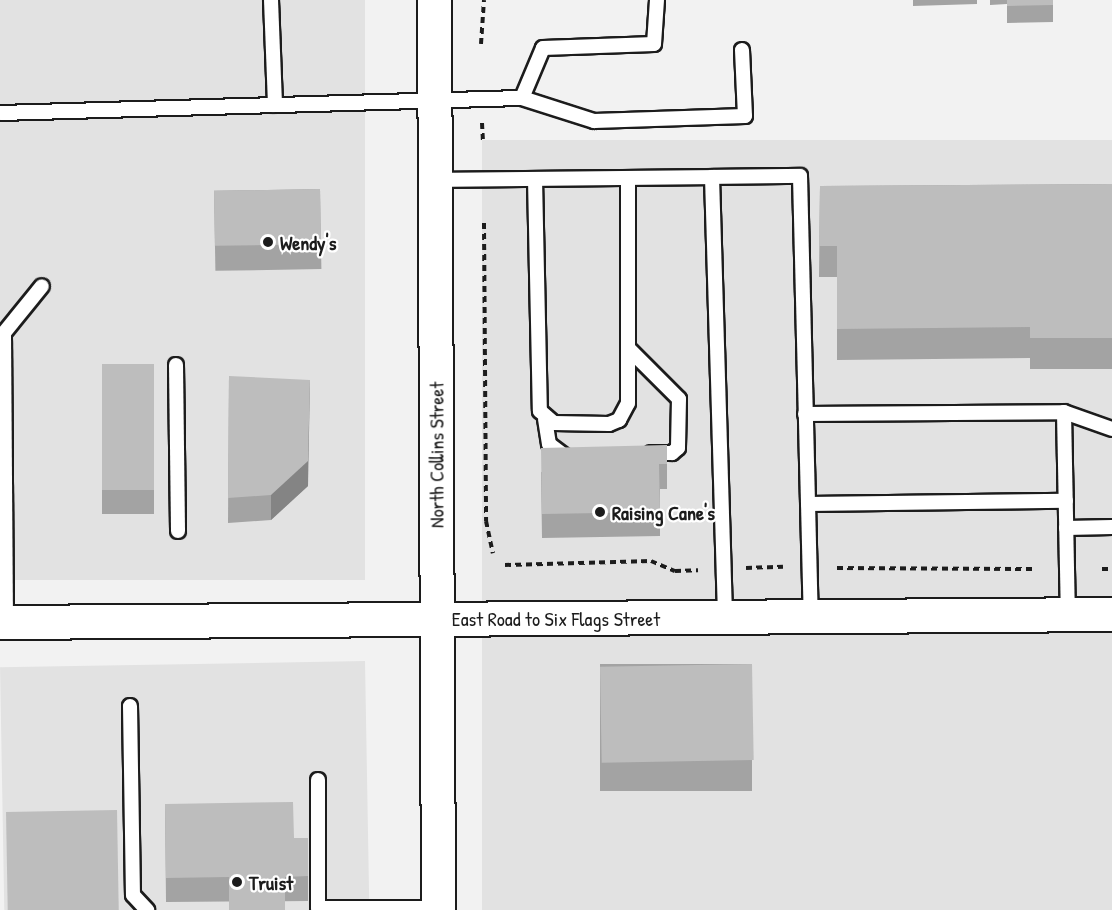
<!DOCTYPE html>
<style>
body{margin:0}
#map{position:relative;width:1112px;height:910px;overflow:hidden;background:#f2f2f2;font-family:"Patrick Hand",sans-serif}
div>[style]{position:absolute}
[style*='--x']{left:calc(var(--x)*1px);top:calc(var(--y)*1px);width:calc(var(--w)*1px);rotate:calc(var(--a)*1deg)}
.built>*{inset:0;background:#e2e2e2;transform-origin:0 0}
.path>*{height:4px;margin-top:-2px;transform-origin:0;background:repeating-linear-gradient(90deg,#1c1c1c 0 6px,transparent 0 10.5px)}
.roads{filter:drop-shadow(2px 0 #1c1c1c) drop-shadow(-2px 0 #1c1c1c) drop-shadow(0 2px #1c1c1c) drop-shadow(0 -2px #1c1c1c)}
.service>*{height:14px;margin:-7px;padding:0 7px;transform-origin:7px;border-radius:7px;background:#fff}
.tertiary>*{height:33px;margin:-16.5px;padding:0 16.5px;transform-origin:16.5px;border-radius:16.5px;background:#fff}
.primary>*{height:33px;margin:-16.5px;padding:0 16.5px;transform-origin:16.5px;border-radius:16.5px;background:#fff}
.wall>*{inset:0;background:#a3a3a3;transform-origin:0 0}
.shaded-wall>*{inset:0;background:#848484}
.building>*{inset:0;background:#bdbdbd;transform-origin:0 0}
.dots>*{width:16px;height:16px;translate:-50% -50%;box-sizing:border-box;border:3px solid #fff;border-radius:50%}
span{translate:-50% -50%;white-space:nowrap;text-align:center;line-height:1.15;-webkit-text-stroke:4.5px #fff;paint-order:stroke}
.poi-label{font-size:20px;color:#1c1c1c;font-weight:700}
.left{translate:0 -50%;text-align:left}
.street-label{font-size:20px;color:#1c1c1c}
</style>
<div id="map">
<div class="built">
<div style="left:0;top:0;width:365px;height:580px"></div>
<div style="left:1112px;top:140px;width:770px;height:630px;rotate:90deg"></div>
<div style="left:365px;top:661px;width:249px;height:365px;rotate:89deg"></div>
</div>
<div class="path">
<div style="--x:481;--y:44;--w:44;--a:-86.1"></div>
<div style="--x:482;--y:123;--w:21;--a:87"></div>
<div style="--x:484;--y:223;--w:298;--a:89.6"></div>
<div style="--x:486;--y:521;--w:33;--a:78"></div>
<div style="--x:505;--y:565;--w:146;--a:-1.6"></div>
<div style="--x:651;--y:561;--w:26;--a:23"></div>
<div style="--x:675;--y:571;--w:23;--a:-2"></div>
<div style="--x:746;--y:568;--w:37;--a:-2"></div>
<div style="--x:837;--y:568;--w:197;--a:0.3"></div>
<div style="--x:1102;--y:569;--w:10;--a:0"></div>
</div>
<div class="roads">
<div class="service">
<div style="--x:271;--y:0;--w:105;--a:87.8"></div>
<div style="--x:522;--y:98;--w:76;--a:17.7"></div>
<div style="--x:594;--y:121;--w:151;--a:-1.9"></div>
<div style="--x:745;--y:116;--w:66;--a:-92.6"></div>
<div style="--x:0;--y:113;--w:522;--a:-1.65"></div>
<div style="--x:522;--y:98;--w:54;--a:-67.2"></div>
<div style="--x:543;--y:48;--w:111;--a:-2.1"></div>
<div style="--x:654;--y:44;--w:44;--a:-86.1"></div>
<div style="--x:712;--y:177;--w:88;--a:-0.7"></div>
<div style="--x:800;--y:176;--w:440;--a:88.6"></div>
<div style="--x:535;--y:179;--w:232;--a:88.8"></div>
<div style="--x:540;--y:411;--w:18;--a:41"></div>
<div style="--x:554;--y:423;--w:55;--a:1"></div>
<div style="--x:609;--y:424;--w:11;--a:-22"></div>
<div style="--x:619;--y:420;--w:19;--a:-62"></div>
<div style="--x:628;--y:403;--w:225;--a:-90"></div>
<div style="--x:435;--y:180;--w:277;--a:-0.6"></div>
<div style="--x:712;--y:177;--w:440;--a:88.3"></div>
<div style="--x:628;--y:348;--w:72;--a:45"></div>
<div style="--x:679;--y:399;--w:49;--a:91.2"></div>
<div style="--x:678;--y:448;--w:8;--a:140"></div>
<div style="--x:672;--y:453;--w:21;--a:180"></div>
<div style="--x:176;--y:365;--w:166;--a:89.3"></div>
<div style="--x:1064;--y:412;--w:203;--a:88.9"></div>
<div style="--x:805;--y:414;--w:259;--a:-0.4"></div>
<div style="--x:1064;--y:412;--w:51;--a:19.5"></div>
<div style="--x:545;--y:419;--w:25;--a:81"></div>
<div style="--x:549;--y:444;--w:20;--a:37"></div>
<div style="--x:808;--y:504;--w:258;--a:-0.7"></div>
<div style="--x:1066;--y:528;--w:46;--a:-1.2"></div>
<div style="--x:6;--y:622;--w:289;--a:-90.4"></div>
<div style="--x:4;--y:333;--w:60;--a:-51"></div>
<div style="--x:130;--y:706;--w:189;--a:89.1"></div>
<div style="--x:133;--y:895;--w:21;--a:47"></div>
<div style="--x:318;--y:780;--w:128;--a:90"></div>
<div style="--x:318;--y:908;--w:120;--a:0"></div>
</div>
<div class="tertiary">
<div style="--x:0;--y:622;--w:1112;--a:-0.41"></div>
</div>
<div class="primary">
<div style="--x:434;--y:0;--w:910;--a:89.75"></div>
</div>
</div>
<div class="wall">
<div style="clip-path:polygon(913px 0,977px 0,977px 4px,913px 6px)"></div>
<div style="clip-path:polygon(990px 0,1053px 0,1053px 22px,1007px 23px,1007px 4px,990px 5px)"></div>
<div style="clip-path:polygon(1112px 184px,1112px 369px,1030px 369px,1030px 358px,837px 360px,837px 277px,819px 277px,820px 186px)"></div>
<div style="left:320px;top:189px;width:80px;height:106px;rotate:89deg"></div>
<div style="left:154px;top:364px;width:150px;height:52px;rotate:90deg"></div>
<div style="clip-path:polygon(229px 376px,308px 486px,271px 520px,228px 523px)"></div>
<div style="clip-path:polygon(667px 445px,667px 489px,660px 489px,660px 536px,542px 538px,541px 472px)"></div>
<div style="left:752px;top:664px;width:127px;height:152px;rotate:90deg"></div>
<div style="clip-path:polygon(165px 804px,294px 838px,308px 838px,308px 901px,166px 902px)"></div>
</div>
<div class="shaded-wall">
<div style="clip-path:polygon(310px 380px,308px 486px,271px 520px,271px 495px)"></div>
</div>
<div class="building">
<div style="clip-path:polygon(1007px 0,1053px 0,1053px 5px,1007px 6px)"></div>
<div style="clip-path:polygon(1112px 184px,1112px 338px,1030px 338px,1030px 327px,837px 329px,837px 246px,819px 246px,820px 186px)"></div>
<div style="left:320px;top:189px;width:55px;height:106px;rotate:89deg"></div>
<div style="left:154px;top:364px;width:126px;height:52px;rotate:90deg"></div>
<div style="clip-path:polygon(229px 376px,310px 380px,308px 461px,271px 495px,228px 498px)"></div>
<div style="clip-path:polygon(667px 445px,667px 464px,659px 464px,660px 512px,542px 514px,541px 448px)"></div>
<div style="left:752px;top:664px;width:96px;height:152px;rotate:89deg"></div>
<div style="clip-path:polygon(293px 802px,294px 838px,308px 838px,308px 876px,285px 877px,285px 910px,229px 910px,229px 877px,166px 878px,165px 804px)"></div>
<div style="left:117px;top:810px;width:100px;height:111px;rotate:89deg"></div>
</div>
<div class="dots">
<div style="left:268px;top:242px;background:#1c1c1c"></div>
<div style="left:600px;top:512px;background:#1c1c1c"></div>
<div style="left:237px;top:882px;background:#1c1c1c"></div>
</div>
<div class="poi-label">
<span class="left" style="left:280px;top:242px">Wendy's</span>
<span class="left" style="left:612px;top:512px">Raising Cane's</span>
<span class="left" style="left:249px;top:882px">Truist</span>
</div>
<div class="street-label">
<span style="left:436px;top:455px;rotate:-90deg">North Collins Street</span>
<span style="left:556px;top:618px">East Road to Six Flags Street</span>
</div>
</div>
